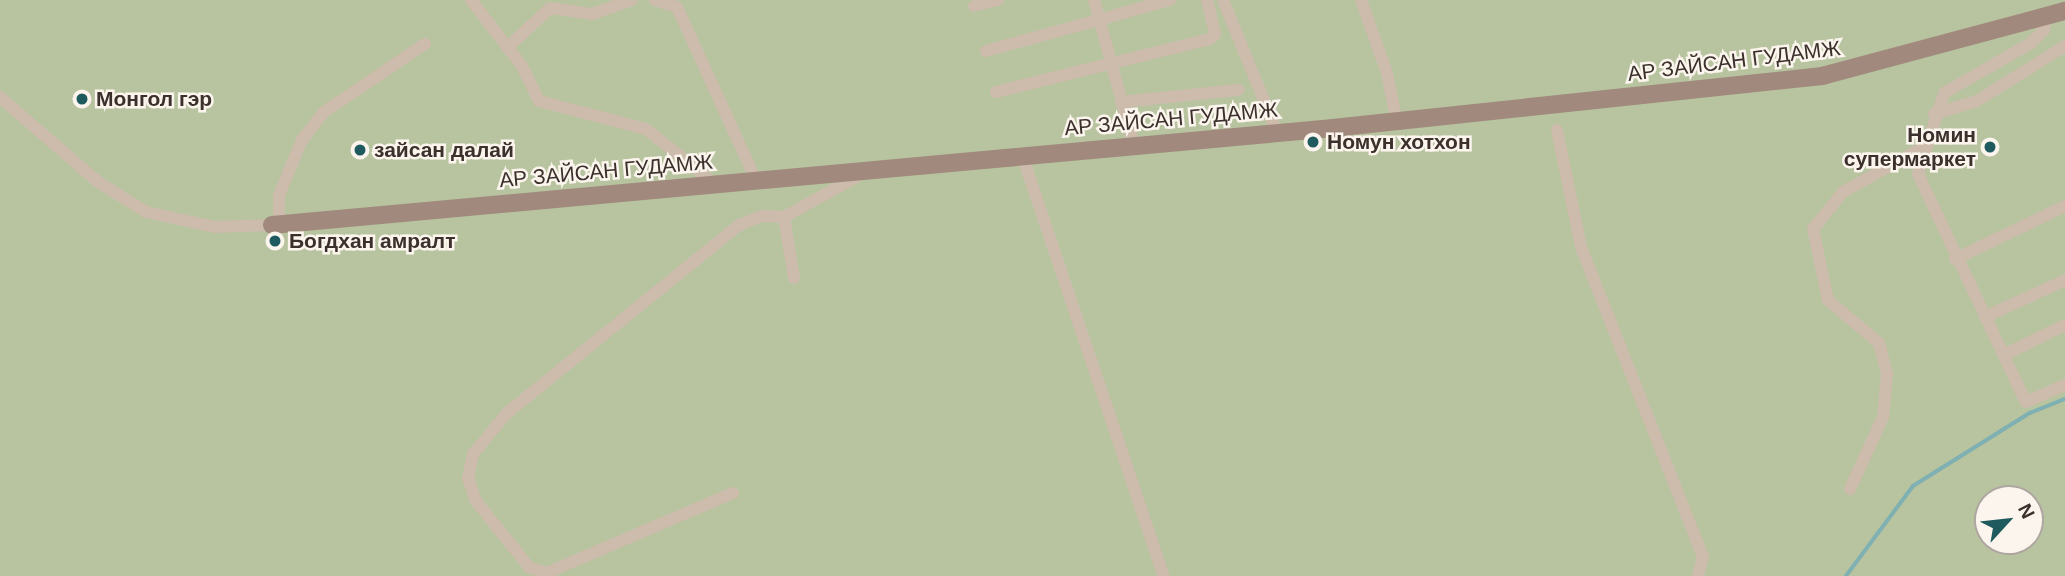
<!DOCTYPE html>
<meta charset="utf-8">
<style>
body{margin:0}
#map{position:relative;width:2065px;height:576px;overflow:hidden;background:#f4ebe1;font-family:Helvetica,sans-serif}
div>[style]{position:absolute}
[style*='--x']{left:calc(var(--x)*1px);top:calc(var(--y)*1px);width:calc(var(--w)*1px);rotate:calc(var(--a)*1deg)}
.green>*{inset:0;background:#b8c4a0}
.stream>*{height:3.5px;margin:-1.75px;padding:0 1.75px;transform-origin:1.75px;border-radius:1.75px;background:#7fb0b2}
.building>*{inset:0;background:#c8694b}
.round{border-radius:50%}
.street>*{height:12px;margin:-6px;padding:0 6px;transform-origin:6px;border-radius:6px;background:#cdbbac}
.secondary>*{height:18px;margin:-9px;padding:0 9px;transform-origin:9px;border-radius:9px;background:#a18a7d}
.dots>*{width:19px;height:19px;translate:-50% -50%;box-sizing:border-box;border:4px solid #fbf5ee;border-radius:50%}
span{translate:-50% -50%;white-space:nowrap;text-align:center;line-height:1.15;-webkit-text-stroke:5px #fbf5ee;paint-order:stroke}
.street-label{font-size:21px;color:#3b302b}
.poi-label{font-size:21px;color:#3b302b;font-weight:700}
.left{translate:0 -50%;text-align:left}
.right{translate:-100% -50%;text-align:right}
.north{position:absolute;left:1974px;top:485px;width:70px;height:70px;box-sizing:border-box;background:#fbf5ee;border:2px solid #aea6a0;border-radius:50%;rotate:63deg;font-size:19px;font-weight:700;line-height:28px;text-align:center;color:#3b302b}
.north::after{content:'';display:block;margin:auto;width:24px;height:32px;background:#1f5a5e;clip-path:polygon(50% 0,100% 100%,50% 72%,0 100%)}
</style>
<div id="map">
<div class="green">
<div style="clip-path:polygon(evenodd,0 0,2065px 0,2065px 576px,0 576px,0 0,1988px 499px,2030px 499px,2030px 541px,1988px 541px,1988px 499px)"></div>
</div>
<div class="stream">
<div style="--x:1846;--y:576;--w:112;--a:-53.3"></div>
<div style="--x:1913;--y:486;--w:138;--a:-32"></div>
<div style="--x:2030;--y:413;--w:38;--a:-22"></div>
</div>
<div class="building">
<div class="round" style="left:73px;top:90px;width:18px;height:18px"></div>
</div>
<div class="street">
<div style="--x:471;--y:0;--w:83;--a:52.3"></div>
<div style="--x:522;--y:66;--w:39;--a:64"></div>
<div style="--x:539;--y:101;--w:111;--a:14.7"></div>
<div style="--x:646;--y:129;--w:88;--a:38.6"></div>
<div style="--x:655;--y:0;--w:23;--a:18"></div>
<div style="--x:677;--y:7;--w:188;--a:65.5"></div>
<div style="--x:1094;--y:0;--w:151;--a:74.7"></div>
<div style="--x:1223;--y:0;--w:143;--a:67.8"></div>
<div style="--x:1361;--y:0;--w:77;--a:70.4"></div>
<div style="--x:1387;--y:73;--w:46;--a:78.7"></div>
<div style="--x:974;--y:6;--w:25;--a:-14"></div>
<div style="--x:2046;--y:17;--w:13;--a:99"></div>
<div style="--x:2044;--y:30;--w:18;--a:135"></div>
<div style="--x:2031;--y:43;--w:100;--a:150.1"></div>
<div style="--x:1944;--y:93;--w:85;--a:107.8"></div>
<div style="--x:1918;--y:174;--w:252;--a:64.7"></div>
<div style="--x:2026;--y:402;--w:43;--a:-23.6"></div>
<div style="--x:509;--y:46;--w:56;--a:-42.8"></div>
<div style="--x:550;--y:8;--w:42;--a:8.1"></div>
<div style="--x:592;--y:14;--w:42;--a:-19.3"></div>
<div style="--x:986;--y:51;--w:191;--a:-15.5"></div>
<div style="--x:996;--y:92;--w:220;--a:-13.9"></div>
<div style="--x:1210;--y:39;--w:7;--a:-45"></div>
<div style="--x:1215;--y:34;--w:35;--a:-103"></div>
<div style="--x:0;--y:97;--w:130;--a:40.9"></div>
<div style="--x:98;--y:182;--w:57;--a:32"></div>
<div style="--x:146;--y:212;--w:71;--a:12.3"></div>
<div style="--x:215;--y:227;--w:57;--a:-2"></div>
<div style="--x:1121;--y:102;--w:118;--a:-5.9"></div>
<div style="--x:1934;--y:114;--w:45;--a:-16.8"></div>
<div style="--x:1977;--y:101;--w:104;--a:-32"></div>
<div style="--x:1557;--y:130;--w:119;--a:78.4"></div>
<div style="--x:1581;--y:247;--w:333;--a:68.5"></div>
<div style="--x:1703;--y:557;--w:20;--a:105"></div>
<div style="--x:1022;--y:155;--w:444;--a:71.4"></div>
<div style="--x:279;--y:224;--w:29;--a:-90"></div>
<div style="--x:279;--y:195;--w:60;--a:-67.3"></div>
<div style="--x:302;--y:140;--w:36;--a:-52"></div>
<div style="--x:324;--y:112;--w:122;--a:-34"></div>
<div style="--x:1955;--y:259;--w:122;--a:-25.7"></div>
<div style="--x:794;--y:278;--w:62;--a:-99.3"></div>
<div style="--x:784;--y:217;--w:89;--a:-28.9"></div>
<div style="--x:1985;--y:317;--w:88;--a:-24.8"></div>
<div style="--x:2004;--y:355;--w:68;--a:-26.2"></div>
<div style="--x:1850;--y:489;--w:79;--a:-65.4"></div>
<div style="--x:1883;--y:417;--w:43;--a:-84.7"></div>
<div style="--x:1887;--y:374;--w:32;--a:-104"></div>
<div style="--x:1879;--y:343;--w:67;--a:-139.9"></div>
<div style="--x:1828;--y:300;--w:73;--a:-101.9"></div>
<div style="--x:1813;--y:229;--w:48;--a:-51"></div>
<div style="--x:1843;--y:192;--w:93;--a:-29.1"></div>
<div style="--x:733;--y:493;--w:203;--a:156.8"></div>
<div style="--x:546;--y:573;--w:18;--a:-161"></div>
<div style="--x:529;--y:567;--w:85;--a:-128.8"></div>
<div style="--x:476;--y:501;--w:24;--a:-109"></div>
<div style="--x:468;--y:478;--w:25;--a:-78"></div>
<div style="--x:473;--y:454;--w:53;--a:-50.3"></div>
<div style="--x:507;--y:413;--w:299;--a:-39"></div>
<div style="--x:739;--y:225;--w:26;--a:-21"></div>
<div style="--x:763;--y:216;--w:21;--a:3"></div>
</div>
<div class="secondary">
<div style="--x:272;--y:225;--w:1055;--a:-5.22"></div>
<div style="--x:1323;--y:129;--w:502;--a:-6.06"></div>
<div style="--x:1822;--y:76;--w:252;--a:-15"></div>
</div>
<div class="dots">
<div style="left:82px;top:99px;background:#1f5a5e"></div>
<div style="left:1313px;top:142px;background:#1f5a5e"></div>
<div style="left:1990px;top:147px;background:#1f5a5e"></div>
<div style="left:360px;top:150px;background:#1f5a5e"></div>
<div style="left:275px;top:241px;background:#1f5a5e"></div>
</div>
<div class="street-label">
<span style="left:1734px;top:61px;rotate:-7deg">АР ЗАЙСАН ГУДАМЖ</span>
<span style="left:1171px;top:119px;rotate:-5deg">АР ЗАЙСАН ГУДАМЖ</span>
<span style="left:606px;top:171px;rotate:-5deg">АР ЗАЙСАН ГУДАМЖ</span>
</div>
<div class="poi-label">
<span class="left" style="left:96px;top:99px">Монгол гэр</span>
<span class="right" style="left:1976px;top:147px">Номин<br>супермаркет</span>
<span class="left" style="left:1327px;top:142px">Номун хотхон</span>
<span class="left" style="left:374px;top:150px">зайсан далай</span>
<span class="left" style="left:289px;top:241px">Богдхан амралт</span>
</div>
<div class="north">N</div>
</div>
